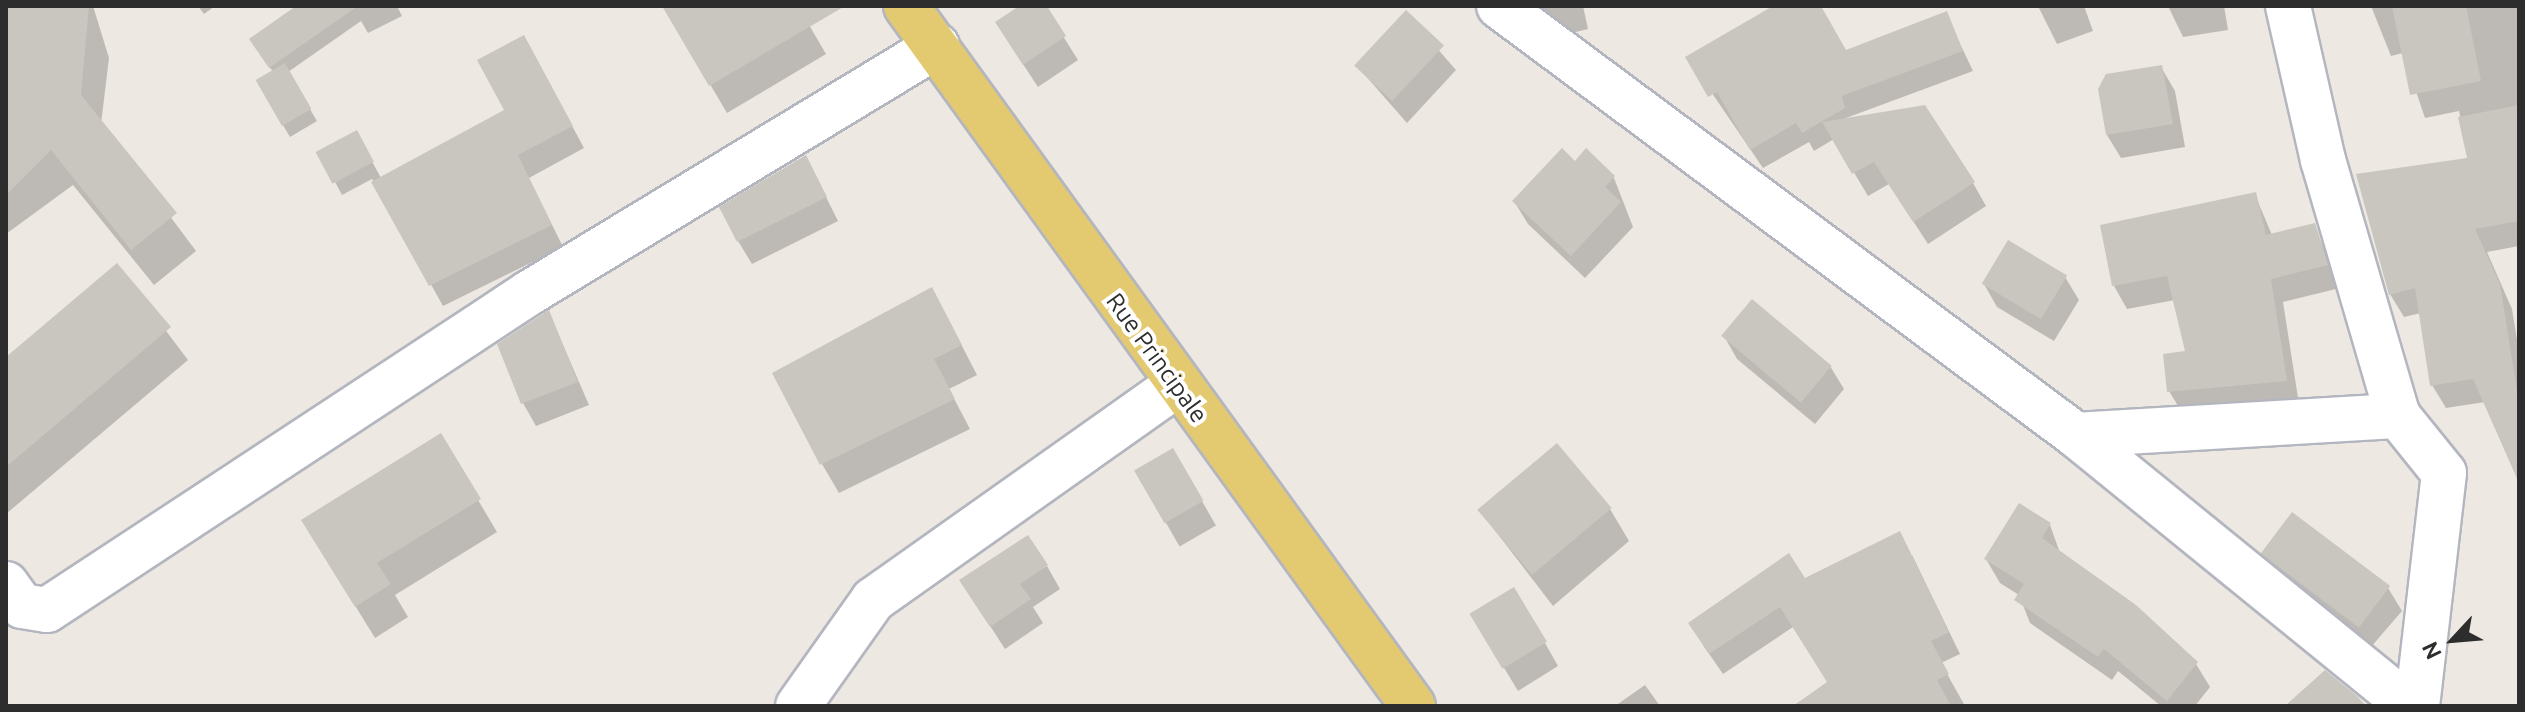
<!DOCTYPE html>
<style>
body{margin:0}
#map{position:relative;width:2525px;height:712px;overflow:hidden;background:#ede8e1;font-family:Ubuntu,sans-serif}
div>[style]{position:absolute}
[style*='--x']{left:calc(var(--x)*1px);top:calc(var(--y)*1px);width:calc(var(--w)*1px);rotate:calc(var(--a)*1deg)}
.shadow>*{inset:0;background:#0003;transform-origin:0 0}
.building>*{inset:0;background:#c9c6bf;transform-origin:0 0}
.roads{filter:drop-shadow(2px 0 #b4b6bf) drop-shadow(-2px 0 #b4b6bf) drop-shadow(0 2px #b4b6bf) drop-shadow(0 -2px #b4b6bf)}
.minor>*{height:44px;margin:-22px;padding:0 22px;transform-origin:22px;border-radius:22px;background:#fff}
.major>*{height:44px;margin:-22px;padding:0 22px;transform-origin:22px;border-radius:22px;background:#e3c96f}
span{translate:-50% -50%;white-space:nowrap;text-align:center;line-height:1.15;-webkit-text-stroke:8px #fff;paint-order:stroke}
.street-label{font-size:24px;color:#2d2d2d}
.frame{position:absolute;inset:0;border:8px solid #2d2d2d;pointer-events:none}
.north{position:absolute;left:2413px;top:600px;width:80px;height:80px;-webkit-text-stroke:6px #fff;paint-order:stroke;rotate:244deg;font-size:22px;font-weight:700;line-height:32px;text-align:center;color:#2d2d2d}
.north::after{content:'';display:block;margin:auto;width:28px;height:36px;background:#2d2d2d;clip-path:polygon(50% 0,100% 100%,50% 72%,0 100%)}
</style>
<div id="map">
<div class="shadow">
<div style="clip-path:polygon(6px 6px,93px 6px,109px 58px,101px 124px,196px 251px,154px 285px,73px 185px,6px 234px)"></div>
<div style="clip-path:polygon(198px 6px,215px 6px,204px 14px)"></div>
<div style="clip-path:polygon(299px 6px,397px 6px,402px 16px,368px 33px,361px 21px,288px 72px,317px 121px,290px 137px,257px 81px,273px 72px,259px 51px)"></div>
<div style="clip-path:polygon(672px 6px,798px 6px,826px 54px,727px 113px,668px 13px)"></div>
<div style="clip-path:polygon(1022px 6px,1044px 6px,1078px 60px,1038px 87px,1011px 46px)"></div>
<div style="clip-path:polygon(1534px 6px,1583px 6px,1588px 29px,1564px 35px)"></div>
<div style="clip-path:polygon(1776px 6px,1819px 6px,1846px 53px,1946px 14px,1973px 71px,1846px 118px,1973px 183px,1986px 206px,1928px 244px,1889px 184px,1868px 196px,1834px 139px,1814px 151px,1809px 142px,1763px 168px,1688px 58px)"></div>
<div style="clip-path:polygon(2038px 6px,2084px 6px,2093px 31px,2057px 44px)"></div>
<div style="clip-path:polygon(2168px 6px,2224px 6px,2228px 30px,2183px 37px)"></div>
<div style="clip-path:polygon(2371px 6px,2519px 6px,2519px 246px,2487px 252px,2512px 309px,2519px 352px,2519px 478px,2485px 402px,2446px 408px,2432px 385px,2421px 313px,2404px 317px,2390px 294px,2469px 160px,2459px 111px,2425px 118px,2403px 53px,2391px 56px)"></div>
<div style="clip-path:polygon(1406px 13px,1456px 70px,1407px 123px,1357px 66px)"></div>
<div style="clip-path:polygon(536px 59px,584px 148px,529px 178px,563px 247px,443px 306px,372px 179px,342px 195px,319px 152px,356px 132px,381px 178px,507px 111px)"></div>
<div style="clip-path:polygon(2161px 67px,2175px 91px,2185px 147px,2121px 158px,2107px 135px)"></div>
<div style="clip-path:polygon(1575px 164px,1614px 178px,1633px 227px,1585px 278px,1528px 224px,1514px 201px)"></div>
<div style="clip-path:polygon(818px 181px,838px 221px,752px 264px,738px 241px)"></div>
<div style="clip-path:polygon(2255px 195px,2272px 235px,2314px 225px,2340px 288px,2283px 302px,2299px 404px,2183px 414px,2169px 391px,2188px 353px,2175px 300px,2127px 309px,2114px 286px)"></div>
<div style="clip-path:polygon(117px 266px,188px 360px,6px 514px,6px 360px)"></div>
<div style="clip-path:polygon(2065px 277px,2079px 300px,2054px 341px,1997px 307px,1984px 284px)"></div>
<div style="clip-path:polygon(549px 313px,589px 405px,536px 426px,523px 403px)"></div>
<div style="clip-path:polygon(948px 319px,977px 375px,949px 389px,970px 429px,839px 493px,822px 464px)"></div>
<div style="clip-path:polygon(1724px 336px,1830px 366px,1844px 389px,1815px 424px,1737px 359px)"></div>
<div style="clip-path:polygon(440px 436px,497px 532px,395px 595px,408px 617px,375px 638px,322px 552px)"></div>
<div style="left:1173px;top:451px;width:86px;height:42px;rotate:60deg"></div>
<div style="clip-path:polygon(1610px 509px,1629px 541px,1553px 606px,1480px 511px)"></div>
<div style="clip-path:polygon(2050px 525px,2060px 553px,2196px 664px,2210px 687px,2195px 706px,2161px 706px,2118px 671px,2112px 680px,2030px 623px,2019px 595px,2000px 583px,1986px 559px)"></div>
<div style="clip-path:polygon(2264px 554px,2388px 588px,2402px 611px,2371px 647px,2278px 577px)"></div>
<div style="clip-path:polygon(1912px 555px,1960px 654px,1941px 663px,1965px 706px,1793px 706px,1829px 683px,1793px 627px,1723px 674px,1703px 645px,1804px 580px)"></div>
<div style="clip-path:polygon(1047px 566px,1060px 589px,1033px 607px,1043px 623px,1005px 649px,976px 604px)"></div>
<div style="clip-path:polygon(1486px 638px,1545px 643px,1558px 666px,1518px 691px)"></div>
<div style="clip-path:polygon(1645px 685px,1660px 706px,1615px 706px)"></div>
</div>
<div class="building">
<div style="clip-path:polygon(6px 6px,89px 6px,81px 95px,177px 213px,131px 250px,51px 150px,6px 195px)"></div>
<div style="clip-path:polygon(296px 6px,358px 6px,269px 68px,249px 39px)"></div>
<div style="clip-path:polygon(662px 6px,845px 6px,709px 86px)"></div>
<div style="clip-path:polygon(1019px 6px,1047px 6px,1066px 36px,1023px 65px,995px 22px)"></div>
<div style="clip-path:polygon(1773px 6px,1821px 6px,1846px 50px,1947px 11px,1963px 51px,1842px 96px,1845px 108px,1802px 133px,1796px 123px,1750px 150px,1717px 92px,1708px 97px,1685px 57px)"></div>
<div style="clip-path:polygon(2392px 6px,2466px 6px,2481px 81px,2410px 95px)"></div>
<div style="left:1406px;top:10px;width:52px;height:76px;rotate:43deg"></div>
<div style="clip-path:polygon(524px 35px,573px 126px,518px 155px,552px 225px,429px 286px,371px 182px,504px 110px,477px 60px)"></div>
<div style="left:285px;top:63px;width:53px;height:34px;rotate:60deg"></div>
<div style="clip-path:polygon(2162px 65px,2173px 124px,2106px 135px,2098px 89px,2106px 74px)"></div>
<div style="clip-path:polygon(1925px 105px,1975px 182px,1913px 222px,1874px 162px,1852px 174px,1822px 122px)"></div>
<div style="clip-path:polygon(2519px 105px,2519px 221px,2475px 229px,2500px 284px,2519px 403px,2519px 483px,2473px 379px,2430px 386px,2415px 288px,2389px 295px,2356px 174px,2467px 158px,2458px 117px)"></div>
<div style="left:357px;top:130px;width:36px;height:47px;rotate:62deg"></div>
<div style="clip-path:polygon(1562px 148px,1575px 161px,1586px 148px,1615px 176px,1605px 187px,1621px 202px,1571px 256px,1512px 201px)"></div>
<div style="clip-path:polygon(806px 155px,827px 197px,737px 242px,719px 207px)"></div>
<div style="clip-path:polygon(2256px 192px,2266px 235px,2315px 223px,2328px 265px,2271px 279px,2287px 381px,2167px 392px,2163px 354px,2185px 351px,2167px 276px,2112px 286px,2100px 225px)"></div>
<div style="left:2008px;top:240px;width:69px;height:51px;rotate:31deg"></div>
<div style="clip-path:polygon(117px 263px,171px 327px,6px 467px,6px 357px)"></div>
<div style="clip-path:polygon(932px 287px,962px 345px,934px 359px,955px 399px,820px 465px,772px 373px)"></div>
<div style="left:1752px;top:299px;width:104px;height:48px;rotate:40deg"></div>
<div style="clip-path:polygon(549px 310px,578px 382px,521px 404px,497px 344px)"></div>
<div style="clip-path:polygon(441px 433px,481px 499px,377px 563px,391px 584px,355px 607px,301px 520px)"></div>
<div style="left:1557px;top:443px;width:85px;height:104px;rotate:50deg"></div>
<div style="left:1173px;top:448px;width:61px;height:45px;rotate:60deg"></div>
<div style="clip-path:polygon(2019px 503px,2051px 523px,2042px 538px,2136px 605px,2198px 662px,2167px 701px,2104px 649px,2098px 657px,2014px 600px,2024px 584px,1984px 559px)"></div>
<div style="left:2292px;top:512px;width:123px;height:52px;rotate:37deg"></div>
<div style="clip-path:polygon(1900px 531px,1949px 632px,1931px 641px,1949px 674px,1937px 680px,1951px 706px,1793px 706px,1827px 682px,1780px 607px,1709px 654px,1688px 623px,1789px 553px,1805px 578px)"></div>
<div style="clip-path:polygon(1028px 535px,1048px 565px,1020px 584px,1031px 599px,990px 627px,959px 580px)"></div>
<div style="left:1514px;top:587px;width:64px;height:52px;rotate:59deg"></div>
<div style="clip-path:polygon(2325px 670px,2357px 696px,2366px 706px,2285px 706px)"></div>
</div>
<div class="roads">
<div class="minor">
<div style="--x:1499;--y:6;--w:719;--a:36.63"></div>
<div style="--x:2076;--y:435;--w:429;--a:39.1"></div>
<div style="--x:2288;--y:6;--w:158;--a:77.2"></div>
<div style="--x:2323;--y:160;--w:267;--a:73.7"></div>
<div style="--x:2398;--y:416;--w:73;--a:51.1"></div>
<div style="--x:2444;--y:473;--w:235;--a:96.6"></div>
<div style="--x:2076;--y:435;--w:323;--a:-3.4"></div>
<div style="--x:6;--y:584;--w:27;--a:54"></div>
<div style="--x:22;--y:606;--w:25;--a:9"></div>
<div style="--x:47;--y:610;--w:577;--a:-33.33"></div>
<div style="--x:529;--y:293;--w:477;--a:-31.2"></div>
<div style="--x:798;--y:706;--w:130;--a:-54.7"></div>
<div style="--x:873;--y:600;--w:370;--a:-35.3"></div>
</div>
<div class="major">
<div style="--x:906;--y:6;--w:864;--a:54.08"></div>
</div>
</div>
<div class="street-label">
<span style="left:1157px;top:358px;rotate:54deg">Rue Principale</span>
</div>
<div class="frame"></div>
<div class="north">N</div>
</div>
